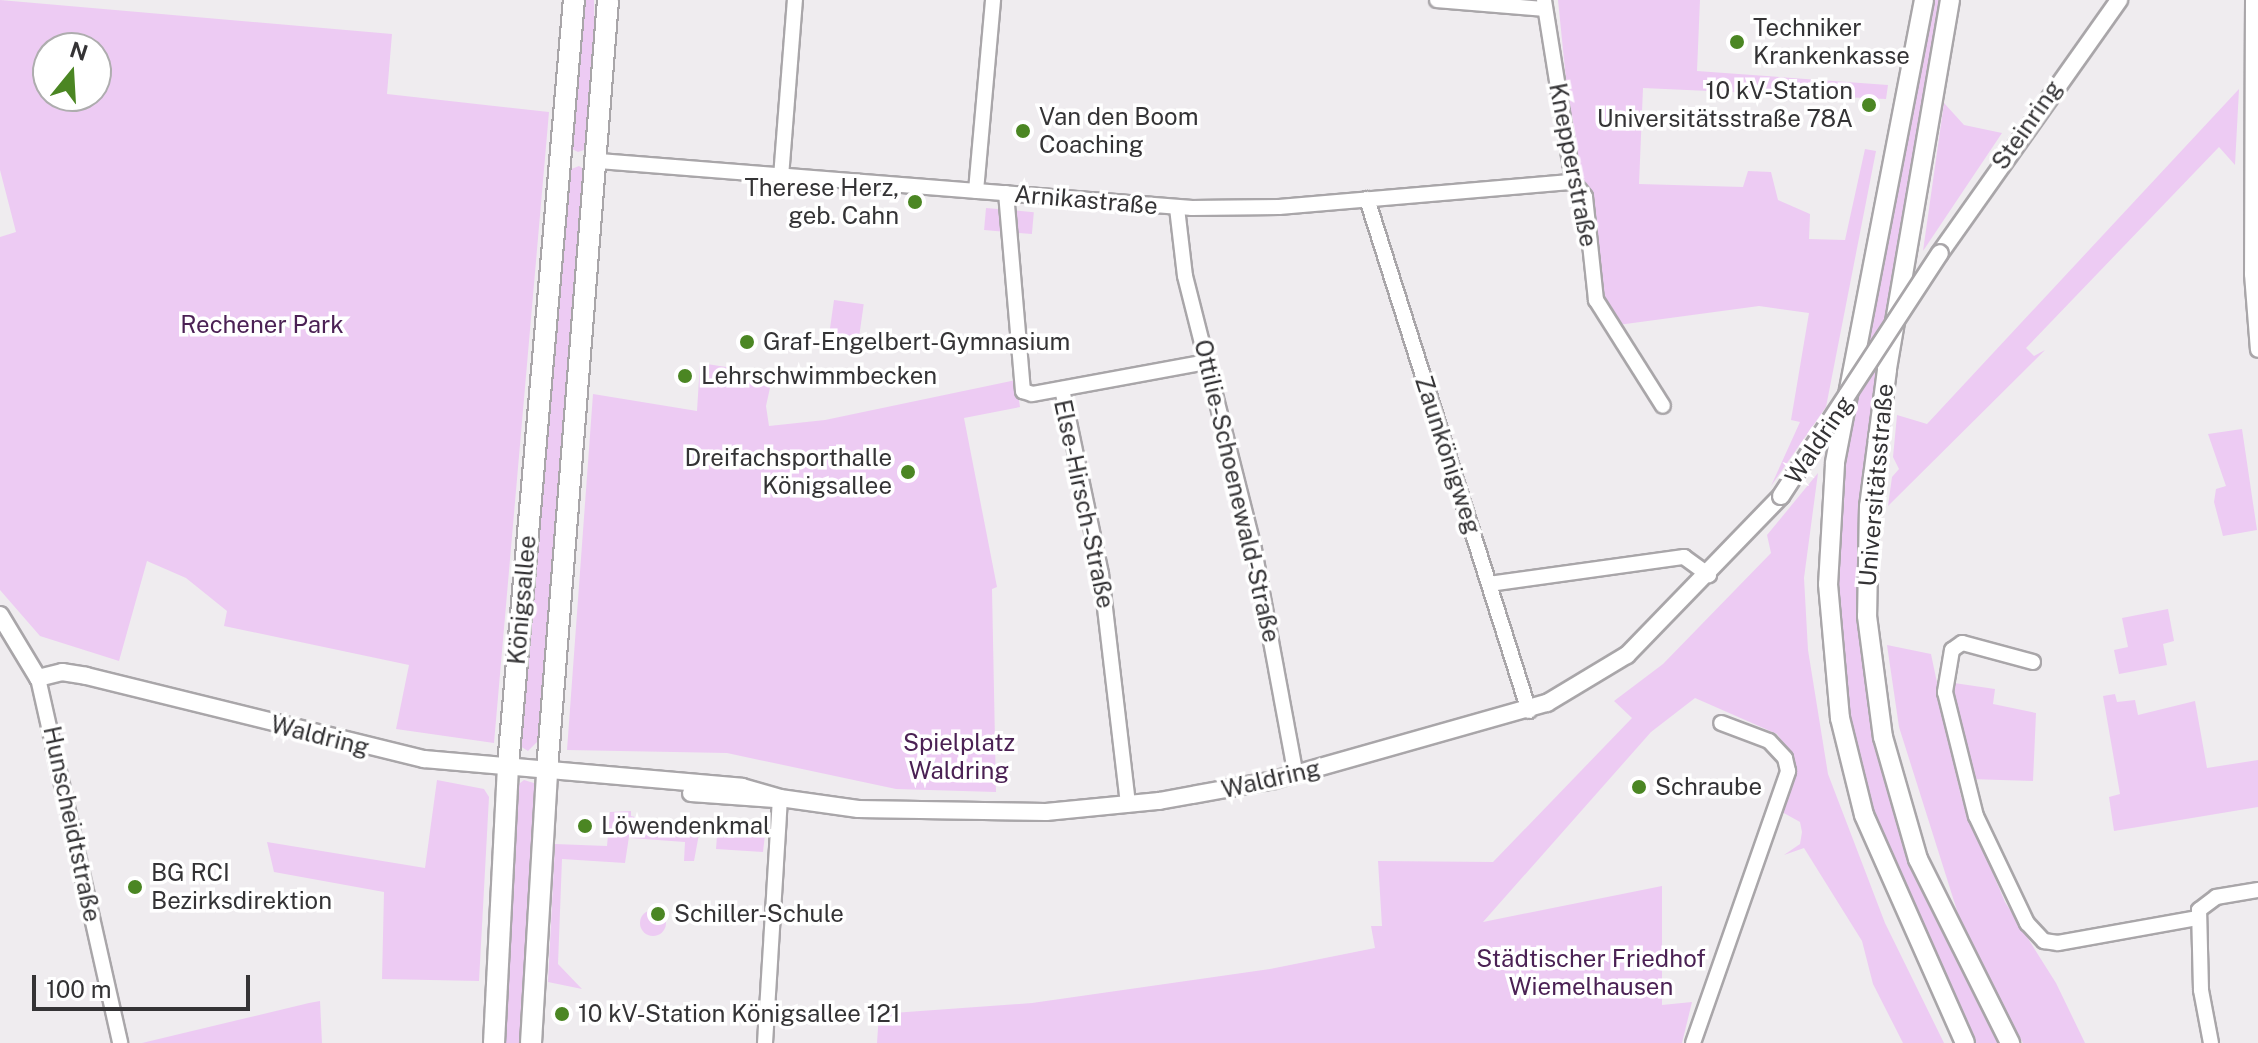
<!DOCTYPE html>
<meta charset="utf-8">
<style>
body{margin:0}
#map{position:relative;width:2258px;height:1043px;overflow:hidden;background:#efecef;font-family:"Public Sans",sans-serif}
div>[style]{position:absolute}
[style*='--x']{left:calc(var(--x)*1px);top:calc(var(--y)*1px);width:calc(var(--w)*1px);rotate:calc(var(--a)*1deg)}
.green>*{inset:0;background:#edcbf3;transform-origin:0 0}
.round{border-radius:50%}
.roads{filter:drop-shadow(2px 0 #a9a6a9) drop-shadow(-2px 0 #a9a6a9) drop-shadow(0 2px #a9a6a9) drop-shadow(0 -2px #a9a6a9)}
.minor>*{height:14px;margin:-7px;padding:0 7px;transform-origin:7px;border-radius:7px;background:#fff}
.tertiary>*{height:16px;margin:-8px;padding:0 8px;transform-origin:8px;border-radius:8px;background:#fff}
.secondary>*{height:18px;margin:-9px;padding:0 9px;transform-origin:9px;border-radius:9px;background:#fff}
.primary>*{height:20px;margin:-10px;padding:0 10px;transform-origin:10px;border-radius:10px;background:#fff}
.bridges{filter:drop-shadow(2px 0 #a9a6a9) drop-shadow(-2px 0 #a9a6a9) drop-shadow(0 2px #a9a6a9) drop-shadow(0 -2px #a9a6a9)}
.tertiary-bridge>*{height:16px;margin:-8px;padding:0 8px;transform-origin:8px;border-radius:8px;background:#fff}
.dots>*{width:22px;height:22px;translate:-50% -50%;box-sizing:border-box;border:4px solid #fff;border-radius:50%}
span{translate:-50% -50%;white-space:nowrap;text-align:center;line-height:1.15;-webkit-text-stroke:7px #fff;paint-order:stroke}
.poi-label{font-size:24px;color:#343335}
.left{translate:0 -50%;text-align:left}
.right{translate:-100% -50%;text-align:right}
.street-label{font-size:24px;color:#343335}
.park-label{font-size:24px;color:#4b2154}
.north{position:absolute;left:32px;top:32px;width:80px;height:80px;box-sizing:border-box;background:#fff;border:2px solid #aeadae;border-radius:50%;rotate:18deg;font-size:22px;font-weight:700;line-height:32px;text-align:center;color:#343335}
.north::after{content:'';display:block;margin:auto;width:28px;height:36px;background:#4b8623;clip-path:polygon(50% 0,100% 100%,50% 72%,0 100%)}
.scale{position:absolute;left:32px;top:975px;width:218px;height:36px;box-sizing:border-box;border:4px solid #343335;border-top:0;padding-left:10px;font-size:24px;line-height:28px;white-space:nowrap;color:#343335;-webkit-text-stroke:6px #fff;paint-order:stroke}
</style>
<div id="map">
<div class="green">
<div style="clip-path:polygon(evenodd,0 0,392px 34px,387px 94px,549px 112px,494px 743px,396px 729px,409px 665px,224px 626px,227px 611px,186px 578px,147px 561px,119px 661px,40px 636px,0 590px,0 237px,16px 232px,0 170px,0 0,96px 48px,96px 96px,48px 96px,48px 48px,96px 48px)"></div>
<div style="clip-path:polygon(582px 0,594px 0,595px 76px,587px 149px,578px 152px,570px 148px)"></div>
<div style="clip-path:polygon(1558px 0,1700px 0,1697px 71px,1888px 85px,1886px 99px,1643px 88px,1639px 184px,1743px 187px,1748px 171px,1771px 172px,1778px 200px,1810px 214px,1809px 239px,1845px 240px,1865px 149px,1876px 151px,1826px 407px,1771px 486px,1800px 422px,1791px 420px,1809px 313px,1759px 306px,1618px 325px,1604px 305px,1587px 196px,1574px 159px)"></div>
<div style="clip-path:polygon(1933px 0,1942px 0,1864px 472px,1857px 600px,1869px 710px,1898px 825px,1921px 887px,2000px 1043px,1974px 1043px,1869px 806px,1850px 726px,1836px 594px,1839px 514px,1851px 425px)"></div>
<div style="clip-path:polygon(2239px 89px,2235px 165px,2219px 147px,2026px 348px,2034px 356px,2045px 350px,1888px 506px,1892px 477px,1899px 469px,1893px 457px,1897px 415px,1927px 424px)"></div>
<div style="clip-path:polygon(1944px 103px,1964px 125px,2002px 133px,1923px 251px)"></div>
<div style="clip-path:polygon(579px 166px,588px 172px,539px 740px,528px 751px,520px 746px,569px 170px)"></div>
<div style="left:986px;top:208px;width:48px;height:22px;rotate:5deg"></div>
<div style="left:834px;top:300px;width:30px;height:33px;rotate:8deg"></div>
<div style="clip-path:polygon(700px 363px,773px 374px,766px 406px,769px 426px,825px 420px,1016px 380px,1020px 407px,964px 418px,997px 587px,992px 589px,996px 792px,896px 789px,727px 753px,567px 750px,593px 394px,697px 411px)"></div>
<div style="clip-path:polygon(2242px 429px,2257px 530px,2223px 536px,2214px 502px,2216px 489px,2226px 486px,2208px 434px)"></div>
<div style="clip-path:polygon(1818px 473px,1804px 578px,1808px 650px,1828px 774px,1885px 923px,1944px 1043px,1903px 1043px,1873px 984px,1862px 941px,1804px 848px,1784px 855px,1800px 844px,1802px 832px,1800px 822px,1782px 812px,1794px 771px,1793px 756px,1777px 734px,1695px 698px,1651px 732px,1483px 922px,1662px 886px,1662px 1005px,1692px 1002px,1682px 1043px,877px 1043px,879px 1014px,1032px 1003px,1270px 969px,1375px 948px,1371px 926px,1382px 926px,1378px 861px,1493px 862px,1632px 718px,1614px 701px,1663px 664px,1771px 553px,1767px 535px)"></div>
<div style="clip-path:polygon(2168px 609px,2174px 641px,2163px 644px,2167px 665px,2119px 674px,2114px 650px,2128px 647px,2122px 618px)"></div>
<div style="clip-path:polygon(1887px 645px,1931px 654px,1961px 797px,2005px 902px,2056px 983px,2085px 1043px,2023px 1043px,1966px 939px,1899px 727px)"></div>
<div style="clip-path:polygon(1954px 683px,1995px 689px,1993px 704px,2036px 713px,2033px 781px,1970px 779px,1954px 714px)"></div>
<div style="clip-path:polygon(2115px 694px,2117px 702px,2135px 700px,2138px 715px,2195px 701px,2207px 768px,2258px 760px,2258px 807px,2114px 831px,2109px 797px,2120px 794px,2103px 696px)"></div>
<div style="clip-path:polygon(437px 780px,484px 789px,489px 797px,479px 981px,382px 979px,384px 892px,274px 872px,267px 842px,425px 868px)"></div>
<div style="clip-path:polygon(524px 780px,537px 784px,525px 1043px,503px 1043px,515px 787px)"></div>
<div style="clip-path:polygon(631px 811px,631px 816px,699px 834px,694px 861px,684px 861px,685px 842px,630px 838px,630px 830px,625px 863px,562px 859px,558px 964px,582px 989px,548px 982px,555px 844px,607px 846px,610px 812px)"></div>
<div style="clip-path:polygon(766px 826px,763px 852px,716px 849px,717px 836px)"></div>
<div class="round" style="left:640px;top:910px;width:26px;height:26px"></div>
<div style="clip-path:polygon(320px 1001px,322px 1043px,142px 1043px,309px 1003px)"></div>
</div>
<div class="roads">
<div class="minor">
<div style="--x:1437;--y:0;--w:108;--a:4.8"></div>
<div style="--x:1544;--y:0;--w:184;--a:80.9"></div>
<div style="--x:1573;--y:182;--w:19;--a:51"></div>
<div style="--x:1585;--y:197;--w:104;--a:83.9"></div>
<div style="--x:1596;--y:300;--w:125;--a:57.7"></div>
<div style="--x:2253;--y:0;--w:274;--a:90.2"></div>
<div style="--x:2252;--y:274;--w:76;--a:85.5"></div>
<div style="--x:599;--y:161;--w:595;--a:4.53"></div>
<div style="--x:1192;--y:208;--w:87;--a:-0.7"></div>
<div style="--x:1279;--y:207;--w:295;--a:-4.9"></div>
<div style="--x:781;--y:177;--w:178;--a:-85.5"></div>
<div style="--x:976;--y:191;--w:192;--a:-84.9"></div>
<div style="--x:1006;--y:193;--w:199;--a:85.1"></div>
<div style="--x:1023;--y:391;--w:9;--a:18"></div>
<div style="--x:1032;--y:394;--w:178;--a:-10.4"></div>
<div style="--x:1367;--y:199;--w:537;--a:72.44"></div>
<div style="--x:1177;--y:208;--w:68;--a:83.3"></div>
<div style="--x:1185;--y:276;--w:276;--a:75.8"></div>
<div style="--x:1253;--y:544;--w:235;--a:79.5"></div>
<div style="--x:1062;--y:389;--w:189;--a:78.1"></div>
<div style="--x:1101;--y:574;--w:232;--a:83.3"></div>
<div style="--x:1489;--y:584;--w:197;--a:-7.9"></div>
<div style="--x:1684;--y:557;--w:31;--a:36"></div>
<div style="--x:2033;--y:662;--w:73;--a:-165"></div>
<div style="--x:1962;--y:643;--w:12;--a:145"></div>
<div style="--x:1952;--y:650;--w:43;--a:99.5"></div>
<div style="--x:1945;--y:692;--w:128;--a:76"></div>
<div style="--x:1976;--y:816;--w:119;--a:64.5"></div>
<div style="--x:2027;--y:923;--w:25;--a:47"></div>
<div style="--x:2044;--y:941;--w:14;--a:8"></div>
<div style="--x:2058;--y:943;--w:141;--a:-10.2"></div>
<div style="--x:38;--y:678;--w:374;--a:77.3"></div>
<div style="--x:765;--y:1043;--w:245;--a:-86.5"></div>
<div style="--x:1693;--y:1043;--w:288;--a:-70.7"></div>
<div style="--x:1788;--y:771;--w:13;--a:-103"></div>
<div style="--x:1785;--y:758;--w:23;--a:-133"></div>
<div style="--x:1769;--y:741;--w:51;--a:-159.4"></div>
<div style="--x:2211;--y:1043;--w:54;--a:-100.7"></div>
<div style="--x:2201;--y:990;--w:80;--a:-91.4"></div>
<div style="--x:2199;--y:910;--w:21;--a:-37"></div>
<div style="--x:2216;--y:897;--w:43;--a:-9.5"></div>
</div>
<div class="tertiary">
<div style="--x:1940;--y:253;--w:310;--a:-54.7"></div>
<div style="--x:0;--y:615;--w:74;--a:58.9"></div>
<div style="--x:38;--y:678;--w:25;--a:-14"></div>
<div style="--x:62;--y:672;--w:24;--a:9"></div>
<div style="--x:86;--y:676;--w:348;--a:13.8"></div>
<div style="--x:424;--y:759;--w:319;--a:5"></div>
<div style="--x:742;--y:787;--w:40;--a:16"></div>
<div style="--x:780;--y:798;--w:79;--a:8"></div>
<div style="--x:858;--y:809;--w:188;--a:0.9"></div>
<div style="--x:1046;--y:812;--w:114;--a:-5.6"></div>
<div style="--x:1159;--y:801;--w:117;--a:-10.3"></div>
<div style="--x:1274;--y:780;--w:284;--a:-15.8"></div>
<div style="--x:1547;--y:703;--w:93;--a:-31"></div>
<div style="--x:1627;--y:655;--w:221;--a:-45.9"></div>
<div style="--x:691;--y:793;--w:84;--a:4.1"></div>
</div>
<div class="secondary">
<div style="--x:1924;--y:0;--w:472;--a:100.9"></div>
<div style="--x:1835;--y:464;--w:120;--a:93.3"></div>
<div style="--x:1828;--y:584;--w:135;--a:84.9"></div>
<div style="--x:1840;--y:718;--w:100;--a:76.1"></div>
<div style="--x:1864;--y:815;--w:249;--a:66.1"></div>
<div style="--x:1950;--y:0;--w:375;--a:99.7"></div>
<div style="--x:1887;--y:370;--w:137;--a:97.5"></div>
<div style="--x:1869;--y:506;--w:110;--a:91"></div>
<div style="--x:1867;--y:616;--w:122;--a:82.5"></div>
<div style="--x:1883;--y:737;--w:127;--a:74"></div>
<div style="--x:1918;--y:859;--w:206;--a:63.4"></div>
</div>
<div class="primary">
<div style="--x:494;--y:1043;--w:277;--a:-87.1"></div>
<div style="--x:508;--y:766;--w:769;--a:-85.08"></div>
<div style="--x:531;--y:1043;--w:273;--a:-86.6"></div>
<div style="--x:547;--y:770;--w:772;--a:-85.47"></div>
</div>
</div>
<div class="bridges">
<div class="tertiary-bridge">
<div style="--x:1781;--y:496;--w:290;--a:-56.8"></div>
</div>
</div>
<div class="dots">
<div style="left:1737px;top:42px;background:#4b8623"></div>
<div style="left:1869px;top:105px;background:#4b8623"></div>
<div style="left:1023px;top:131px;background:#4b8623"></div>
<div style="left:915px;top:202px;background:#4b8623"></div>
<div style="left:747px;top:342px;background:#4b8623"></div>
<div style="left:685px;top:376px;background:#4b8623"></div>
<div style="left:908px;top:472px;background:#4b8623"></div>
<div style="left:1639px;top:787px;background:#4b8623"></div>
<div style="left:585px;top:826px;background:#4b8623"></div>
<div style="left:135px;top:887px;background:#4b8623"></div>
<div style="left:658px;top:914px;background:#4b8623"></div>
<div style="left:562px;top:1014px;background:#4b8623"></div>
</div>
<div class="poi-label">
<span class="left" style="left:1753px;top:42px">Techniker<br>Krankenkasse</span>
<span class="right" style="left:1853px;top:105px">10 kV-Station<br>Universitätsstraße 78A</span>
<span class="left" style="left:1039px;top:131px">Van den Boom<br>Coaching</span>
<span class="right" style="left:899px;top:202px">Therese Herz,<br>geb. Cahn</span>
<span class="left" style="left:763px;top:342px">Graf-Engelbert-Gymnasium</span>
<span class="left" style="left:701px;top:376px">Lehrschwimmbecken</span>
<span class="right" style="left:892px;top:472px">Dreifachsporthalle<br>Königsallee</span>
<span class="left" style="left:1655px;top:787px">Schraube</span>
<span class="left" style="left:601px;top:826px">Löwendenkmal</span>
<span class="left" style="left:151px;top:887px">BG RCI<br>Bezirksdirektion</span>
<span class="left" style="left:674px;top:914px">Schiller-Schule</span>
<span class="left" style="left:578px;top:1014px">10 kV-Station Königsallee 121</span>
</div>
<div class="street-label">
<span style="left:2027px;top:125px;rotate:-55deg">Steinring</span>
<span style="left:1573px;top:165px;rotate:79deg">Knepperstraße</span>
<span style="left:1086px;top:200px;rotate:5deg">Arnikastraße</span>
<span style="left:1819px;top:440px;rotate:-56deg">Waldring</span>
<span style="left:1448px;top:455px;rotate:72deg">Zaunkönigweg</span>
<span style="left:1876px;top:485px;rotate:-85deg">Universitätsstraße</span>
<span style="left:1237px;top:491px;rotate:77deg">Ottilie-Schoenewald-Straße</span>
<span style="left:1084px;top:504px;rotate:78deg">Else-Hirsch-Straße</span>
<span style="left:522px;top:600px;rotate:-85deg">Königsallee</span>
<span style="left:320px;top:736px;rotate:14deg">Waldring</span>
<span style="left:1271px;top:779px;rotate:-13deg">Waldring</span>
<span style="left:72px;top:824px;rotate:78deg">Hunscheidtstraße</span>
</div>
<div class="park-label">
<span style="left:262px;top:325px">Rechener Park</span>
<span style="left:959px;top:757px">Spielplatz<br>Waldring</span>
<span style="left:1591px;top:973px">Städtischer Friedhof<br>Wiemelhausen</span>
</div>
<div class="north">N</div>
<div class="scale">100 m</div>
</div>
